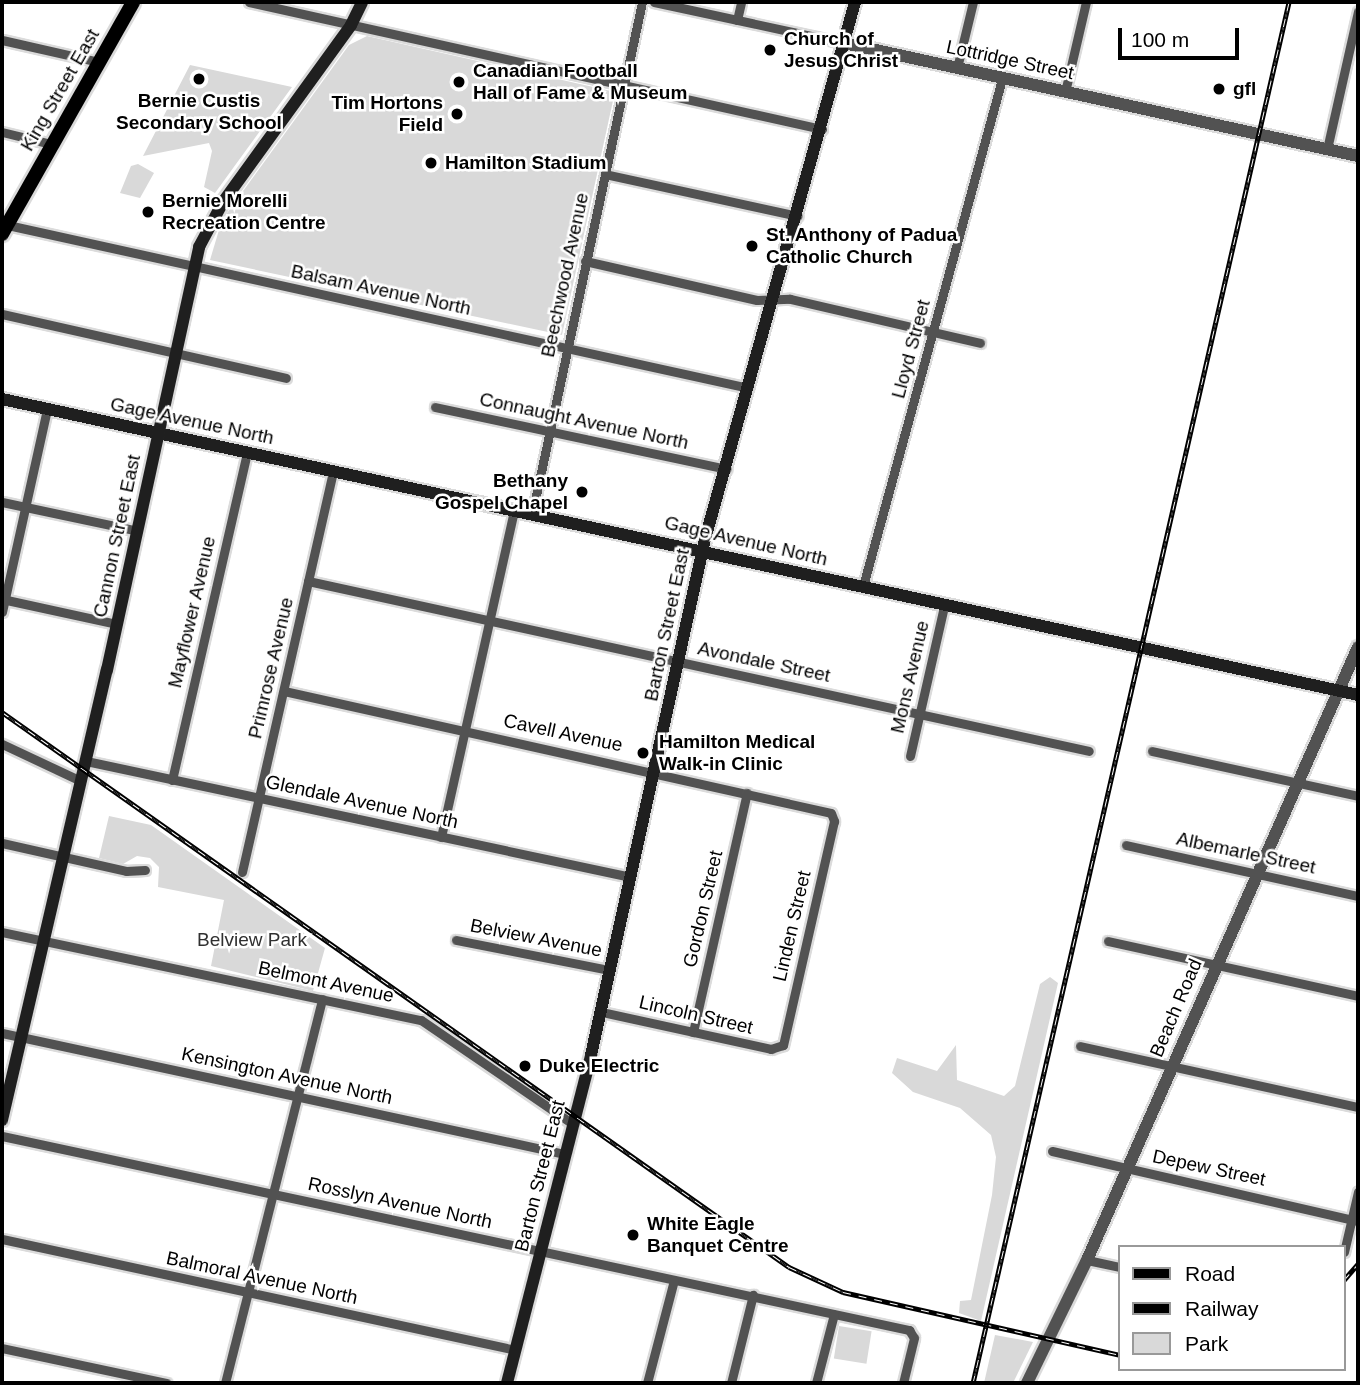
<!DOCTYPE html>
<style>
body{margin:0}
#map{position:relative;width:1360px;height:1385px;overflow:hidden;background:#fff;font-family:Helvetica,sans-serif}
div>[style]{position:absolute}
[style*='--x']{left:calc(var(--x)*1px);top:calc(var(--y)*1px);width:calc(var(--w)*1px);rotate:calc(var(--a)*1deg)}
.green>*{inset:0;background:#d9d9d9;transform-origin:0 0}
.roads{filter:drop-shadow(2px 0 #dbdbdb) drop-shadow(-2px 0 #dbdbdb) drop-shadow(0 2px #dbdbdb) drop-shadow(0 -2px #dbdbdb)}
.minor>*{height:9px;margin:-4.5px;padding:0 4.5px;transform-origin:4.5px;border-radius:4.5px;background:#525252}
.tertiary>*{height:12px;margin:-6px;padding:0 6px;transform-origin:6px;border-radius:6px;background:#525252}
.secondary>*{height:12px;margin:-6px;padding:0 6px;transform-origin:6px;border-radius:6px;background:#1f1f1f}
.primary>*{height:14px;margin:-7px;padding:0 7px;transform-origin:7px;border-radius:7px;background:#000}
.rail>*{height:5px;margin-top:-2.5px;transform-origin:0;background:repeating-linear-gradient(90deg,#fff 0 8px,#000 0 16px);box-sizing:border-box;border-block:2px solid #000}
.dots>*{width:19px;height:19px;translate:-50% -50%;box-sizing:border-box;border:4px solid #fff;border-radius:50%}
span{translate:-50% -50%;white-space:nowrap;text-align:center;line-height:1.15;-webkit-text-stroke:5px #fff;paint-order:stroke}
.poi-label{font-size:19px;color:#000;font-weight:700}
.left{translate:0 -50%;text-align:left}
.right{translate:-100% -50%;text-align:right}
.street-label{font-size:19px;color:#000}
.park-label{font-size:19px;color:#303030}
.frame{position:absolute;inset:0;border:4px solid #000;pointer-events:none}
.legend{position:absolute;left:1118px;top:1245px;width:228px;height:126px;box-sizing:border-box;background:#fff;border:2px solid #999;margin:0;padding:9px 12px;list-style:none;font-size:21px;color:#000}
.legend li{display:flex;align-items:center;gap:14px;height:35px}
.legend b{width:35px;border:2px solid #999}
.scale{position:absolute;left:1118px;top:28px;width:121px;height:32px;box-sizing:border-box;border:4px solid #000;border-top:0;padding-left:9px;font-size:21px;line-height:24px;white-space:nowrap;color:#000;-webkit-text-stroke:5px #fff;paint-order:stroke}
</style>
<div id="map">
<div class="green">
<div style="clip-path:polygon(367px 36px,611px 91px,614px 96px,562px 335px,210px 260px,222px 220px,349px 45px)"></div>
<div style="clip-path:polygon(190px 65px,292px 87px,215px 193px,204px 187px,212px 151px,209px 143px,143px 156px)"></div>
<div style="clip-path:polygon(138px 164px,154px 173px,140px 198px,120px 193px,131px 166px)"></div>
<div style="clip-path:polygon(109px 816px,151px 825px,325px 948px,313px 991px,211px 966px,224px 900px,158px 887px,159px 867px,150px 858px,137px 856px,123px 864px,99px 858px)"></div>
<div style="clip-path:polygon(1050px 977px,1058px 983px,981px 1321px,959px 1313px,960px 1301px,971px 1300px,992px 1195px,996px 1157px,991px 1135px,960px 1108px,913px 1092px,892px 1073px,897px 1058px,937px 1071px,956px 1045px,957px 1080px,1004px 1096px,1015px 1086px,1040px 984px)"></div>
<div style="left:839px;top:1326px;width:33px;height:33px;rotate:9deg"></div>
<div style="clip-path:polygon(995px 1335px,1033px 1342px,1013px 1383px,984px 1383px)"></div>
</div>
<div class="roads">
<div class="minor">
<div style="--x:249;--y:2;--w:587;--a:12.5"></div>
<div style="--x:654;--y:2;--w:194;--a:12.2"></div>
<div style="--x:737;--y:20;--w:18;--a:-77"></div>
<div style="--x:2;--y:40;--w:99;--a:12.8"></div>
<div style="--x:957;--y:68;--w:68;--a:-76.4"></div>
<div style="--x:1065;--y:92;--w:92;--a:-76.9"></div>
<div style="--x:2;--y:132;--w:50;--a:13.8"></div>
<div style="--x:1327;--y:149;--w:141;--a:-77.3"></div>
<div style="--x:605;--y:174;--w:197;--a:12.3"></div>
<div style="--x:3;--y:224;--w:763;--a:12.41"></div>
<div style="--x:585;--y:261;--w:176;--a:12.8"></div>
<div style="--x:757;--y:300;--w:33;--a:-2"></div>
<div style="--x:790;--y:299;--w:195;--a:13"></div>
<div style="--x:2;--y:314;--w:291;--a:12.7"></div>
<div style="--x:435;--y:407;--w:298;--a:12"></div>
<div style="--x:2;--y:502;--w:139;--a:12"></div>
<div style="--x:532;--y:514;--w:524;--a:-77.87"></div>
<div style="--x:308;--y:581;--w:799;--a:12.28"></div>
<div style="--x:863;--y:586;--w:526;--a:-74.67"></div>
<div style="--x:2;--y:599;--w:118;--a:12.3"></div>
<div style="--x:2;--y:612;--w:208;--a:-77.5"></div>
<div style="--x:284;--y:691;--w:560;--a:12.57"></div>
<div style="--x:831;--y:813;--w:9;--a:69"></div>
<div style="--x:834;--y:821;--w:230;--a:102.8"></div>
<div style="--x:783;--y:1045;--w:13;--a:162"></div>
<div style="--x:771;--y:1049;--w:174;--a:-167.7"></div>
<div style="--x:2;--y:744;--w:87;--a:25.1"></div>
<div style="--x:1152;--y:751;--w:211;--a:12.3"></div>
<div style="--x:910;--y:756;--w:154;--a:-77.2"></div>
<div style="--x:86;--y:761;--w:557;--a:12.02"></div>
<div style="--x:172;--y:780;--w:336;--a:-77.1"></div>
<div style="--x:441;--y:837;--w:334;--a:-77.4"></div>
<div style="--x:2;--y:843;--w:127;--a:12.7"></div>
<div style="--x:126;--y:871;--w:19;--a:-3"></div>
<div style="--x:1126;--y:845;--w:238;--a:12.4"></div>
<div style="--x:242;--y:872;--w:411;--a:-77.2"></div>
<div style="--x:2;--y:932;--w:428;--a:11.9"></div>
<div style="--x:421;--y:1020;--w:184;--a:34.4"></div>
<div style="--x:456;--y:940;--w:156;--a:11.1"></div>
<div style="--x:1108;--y:941;--w:256;--a:12.4"></div>
<div style="--x:693;--y:1032;--w:245;--a:-77.3"></div>
<div style="--x:2;--y:1033;--w:576;--a:12.13"></div>
<div style="--x:1080;--y:1046;--w:285;--a:12.4"></div>
<div style="--x:2;--y:1136;--w:928;--a:12.07"></div>
<div style="--x:909;--y:1330;--w:9;--a:58"></div>
<div style="--x:914;--y:1338;--w:46;--a:103.7"></div>
<div style="--x:1052;--y:1151;--w:314;--a:12.9"></div>
<div style="--x:2;--y:1239;--w:526;--a:12.19"></div>
<div style="--x:1344;--y:1252;--w:62;--a:-76.9"></div>
<div style="--x:1087;--y:1260;--w:34;--a:12"></div>
<div style="--x:2;--y:1348;--w:168;--a:12"></div>
<div style="--x:225;--y:1383;--w:396;--a:-75.8"></div>
<div style="--x:647;--y:1383;--w:106;--a:-75.3"></div>
<div style="--x:731;--y:1383;--w:91;--a:-76"></div>
<div style="--x:816;--y:1383;--w:71;--a:-75.4"></div>
</div>
<div class="tertiary">
<div style="--x:844;--y:43;--w:526;--a:12.4"></div>
<div style="--x:1027;--y:1383;--w:137;--a:-64"></div>
<div style="--x:1087;--y:1260;--w:670;--a:-66.15"></div>
</div>
<div class="secondary">
<div style="--x:2;--y:399;--w:1388;--a:12.31"></div>
<div style="--x:2;--y:1120;--w:462;--a:-76.9"></div>
<div style="--x:107;--y:670;--w:433;--a:-77.7"></div>
<div style="--x:199;--y:247;--w:51;--a:-61.9"></div>
<div style="--x:223;--y:202;--w:218;--a:-54.1"></div>
<div style="--x:351;--y:25;--w:25;--a:-64"></div>
<div style="--x:507;--y:1383;--w:339;--a:-75.6"></div>
<div style="--x:591;--y:1055;--w:528;--a:-77.54"></div>
<div style="--x:705;--y:539;--w:558;--a:-74.39"></div>
</div>
<div class="primary">
<div style="--x:2;--y:234;--w:266;--a:-60.5"></div>
</div>
</div>
<div class="rail">
<div style="--x:2;--y:712;--w:963;--a:35.19"></div>
<div style="--x:789;--y:1267;--w:60;--a:24.8"></div>
<div style="--x:843;--y:1292;--w:284;--a:12.8"></div>
<div style="--x:1344;--y:1280;--w:21;--a:-49"></div>
<div style="--x:973;--y:1383;--w:1417;--a:-77.11"></div>
</div>
<div class="dots">
<div style="left:770px;top:50px;background:#000"></div>
<div style="left:199px;top:79px;background:#000"></div>
<div style="left:459px;top:82px;background:#000"></div>
<div style="left:1219px;top:89px;background:#000"></div>
<div style="left:457px;top:114px;background:#000"></div>
<div style="left:431px;top:163px;background:#000"></div>
<div style="left:148px;top:212px;background:#000"></div>
<div style="left:752px;top:246px;background:#000"></div>
<div style="left:582px;top:492px;background:#000"></div>
<div style="left:643px;top:753px;background:#000"></div>
<div style="left:525px;top:1066px;background:#000"></div>
<div style="left:633px;top:1235px;background:#000"></div>
</div>
<div class="poi-label">
<span class="left" style="left:784px;top:50px">Church of<br>Jesus Christ</span>
<span class="left" style="left:473px;top:82px">Canadian Football<br>Hall of Fame &amp; Museum</span>
<span class="left" style="left:1233px;top:89px">gfl</span>
<span style="left:199px;top:112px">Bernie Custis<br>Secondary School</span>
<span class="right" style="left:443px;top:114px">Tim Hortons<br>Field</span>
<span class="left" style="left:445px;top:163px">Hamilton Stadium</span>
<span class="left" style="left:162px;top:212px">Bernie Morelli<br>Recreation Centre</span>
<span class="left" style="left:766px;top:246px">St. Anthony of Padua<br>Catholic Church</span>
<span class="right" style="left:568px;top:492px">Bethany<br>Gospel Chapel</span>
<span class="left" style="left:659px;top:753px">Hamilton Medical<br>Walk-in Clinic</span>
<span class="left" style="left:539px;top:1066px">Duke Electric</span>
<span class="left" style="left:647px;top:1235px">White Eagle<br>Banquet Centre</span>
</div>
<div class="street-label">
<span style="left:1010px;top:60px;rotate:12deg">Lottridge Street</span>
<span style="left:60px;top:90px;rotate:-60deg">King Street East</span>
<span style="left:565px;top:275px;rotate:-78deg">Beechwood Avenue</span>
<span style="left:381px;top:290px;rotate:12deg">Balsam Avenue North</span>
<span style="left:911px;top:349px;rotate:-75deg">Lloyd Street</span>
<span style="left:192px;top:421px;rotate:12deg">Gage Avenue North</span>
<span style="left:584px;top:421px;rotate:12deg">Connaught Avenue North</span>
<span style="left:117px;top:536px;rotate:-78deg">Cannon Street East</span>
<span style="left:746px;top:541px;rotate:13deg">Gage Avenue North</span>
<span style="left:192px;top:612px;rotate:-77deg">Mayflower Avenue</span>
<span style="left:667px;top:625px;rotate:-78deg">Barton Street East</span>
<span style="left:764px;top:662px;rotate:12deg">Avondale Street</span>
<span style="left:271px;top:668px;rotate:-77deg">Primrose Avenue</span>
<span style="left:910px;top:677px;rotate:-77deg">Mons Avenue</span>
<span style="left:563px;top:733px;rotate:12deg">Cavell Avenue</span>
<span style="left:362px;top:802px;rotate:12deg">Glendale Avenue North</span>
<span style="left:1246px;top:853px;rotate:12deg">Albemarle Street</span>
<span style="left:703px;top:909px;rotate:-77deg">Gordon Street</span>
<span style="left:792px;top:926px;rotate:-77deg">Linden Street</span>
<span style="left:536px;top:938px;rotate:11deg">Belview Avenue</span>
<span style="left:326px;top:982px;rotate:12deg">Belmont Avenue</span>
<span style="left:1176px;top:1008px;rotate:-67deg">Beach Road</span>
<span style="left:696px;top:1015px;rotate:13deg">Lincoln Street</span>
<span style="left:287px;top:1076px;rotate:12deg">Kensington Avenue North</span>
<span style="left:1209px;top:1168px;rotate:12deg">Depew Street</span>
<span style="left:540px;top:1176px;rotate:-76deg">Barton Street East</span>
<span style="left:400px;top:1203px;rotate:12deg">Rosslyn Avenue North</span>
<span style="left:262px;top:1278px;rotate:12deg">Balmoral Avenue North</span>
</div>
<div class="park-label">
<span style="left:252px;top:940px">Belview Park</span>
</div>
<div class="frame"></div>
<ul class="legend">
<li><b style="height:9px;background:#000"></b>Road</li>
<li><b style="height:9px;background:#000"></b>Railway</li>
<li><b style="height:19px;background:#d9d9d9"></b>Park</li>
</ul>
<div class="scale">100 m</div>
</div>
